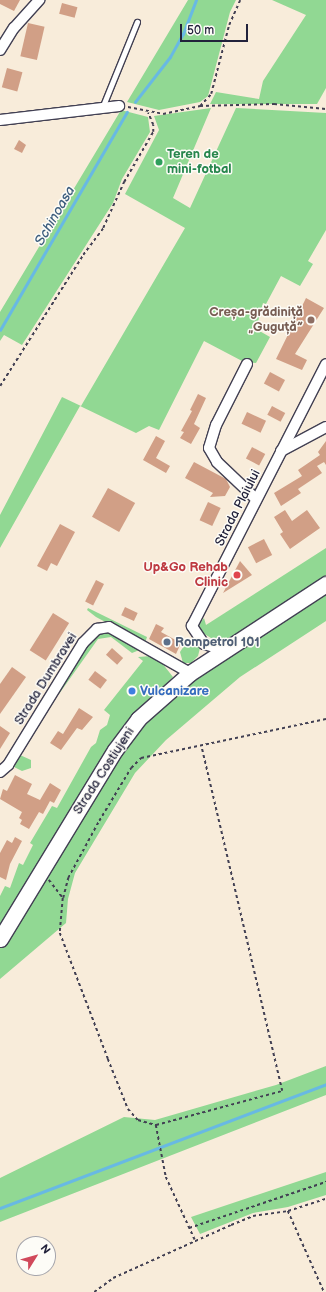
<!DOCTYPE html>
<meta charset="utf-8">
<style>
body{margin:0}
#map{position:relative;width:326px;height:1292px;overflow:hidden;background:#f8ecda;font-family:"Balsamiq Sans",sans-serif}
div>[style]{position:absolute}
[style*='--x']{left:calc(var(--x)*1px);top:calc(var(--y)*1px);width:calc(var(--w)*1px);rotate:calc(var(--a)*1deg)}
.green>*{inset:0;background:#91d893}
.stream>*{height:2.5px;margin:-1.25px;padding:0 1.25px;transform-origin:1.25px;border-radius:1.25px;background:#68b9e3}
.building>*{inset:0;background:#d19f86;transform-origin:0 0}
.path>*{height:1.5px;margin-top:-0.75px;transform-origin:0;background:repeating-linear-gradient(90deg,#424053 0 3px,transparent 0 6px)}
.roads{filter:drop-shadow(1px 0 #424053) drop-shadow(-1px 0 #424053) drop-shadow(0 1px #424053) drop-shadow(0 -1px #424053)}
.lane>*{height:5px;margin:-2.5px;padding:0 2.5px;transform-origin:2.5px;border-radius:2.5px;background:#fff}
.street>*{height:10px;margin:-5px;padding:0 5px;transform-origin:5px;border-radius:5px;background:#fff}
.secondary>*{height:15px;margin:-7.5px;padding:0 7.5px;transform-origin:7.5px;border-radius:7.5px;background:#fff}
.dots>*{width:11px;height:11px;translate:-50% -50%;box-sizing:border-box;border:2px solid #fdfcf7;border-radius:50%}
span{translate:-50% -50%;white-space:nowrap;text-align:center;line-height:1.15;-webkit-text-stroke:3px #fdfcf7;paint-order:stroke}
.leisure-label{font-size:13px;color:#27864d;font-weight:700}
.left{translate:0 -50%;text-align:left}
.education-label{font-size:13px;color:#785e54;font-weight:700}
.right{translate:-100% -50%;text-align:right}
.street-label{font-size:13px;color:#22223b}
.health-label{font-size:13px;color:#be3a42;font-weight:700}
.service-label{font-size:13px;color:#4e5e75;font-weight:700}
.shop-label{font-size:13px;color:#366cbe;font-weight:700}
.water-label{font-size:14px;color:#3e5e7e;font-style:italic}
.north{position:absolute;left:16px;top:1236px;width:40px;height:40px;box-sizing:border-box;background:#fdfcf7;border:1px solid #a5a5ac;border-radius:50%;rotate:53deg;font-size:11px;font-weight:700;line-height:16px;text-align:center;color:#22223b}
.north::after{content:'';display:block;margin:auto;width:14px;height:18px;background:#d1495b;clip-path:polygon(50% 0,100% 100%,50% 72%,0 100%)}
.scale{position:absolute;left:180px;top:24px;width:68px;height:18px;box-sizing:border-box;border:2px solid #22223b;border-top:0;padding-left:5px;font-size:12px;line-height:14px;white-space:nowrap;color:#22223b;-webkit-text-stroke:3px #fdfcf7;paint-order:stroke}
</style>
<div id="map">
<div class="green">
<div style="clip-path:polygon(188px 0,236px 0,230px 12px,208px 96px,200px 102px,159px 110px,127px 102px)"></div>
<div style="clip-path:polygon(272px 0,326px 0,326px 88px,317px 104px,210px 104px,216px 92px,259px 99px,263px 81px,306px 15px)"></div>
<div style="clip-path:polygon(211px 108px,173px 198px,190px 208px,236px 108px,326px 113px,326px 230px,308px 261px,313px 264px,300px 286px,281px 276px,266px 304px,263px 303px,256px 329px,270px 337px,256px 363px,244px 362px,204px 341px,159px 430px,149px 426px,136px 433px,80px 406px,0 548px,0 515px,62px 397px,81px 406px,185px 228px,125px 194px,159px 130px,154px 116px)"></div>
<div style="clip-path:polygon(121px 110px,148px 117px,150px 132px,122px 179px,113px 203px,22px 345px,4px 335px,0 341px,0 312px)"></div>
<div style="clip-path:polygon(326px 548px,326px 575px,221px 644px,201px 632px,199px 624px,204px 618px,206px 625px)"></div>
<div style="clip-path:polygon(326px 590px,326px 621px,240px 677px,166px 740px,135px 773px,75px 873px,68px 899px,66px 923px,0 979px,0 948px,130px 740px,155px 711px,185px 685px)"></div>
<div style="clip-path:polygon(88px 608px,147px 637px,145px 643px,96px 617px,87px 610px)"></div>
<div style="clip-path:polygon(104px 631px,112px 632px,142px 649px,132px 653px,111px 637px,98px 639px,59px 694px,56px 692px,93px 636px)"></div>
<div style="clip-path:polygon(192px 642px,197px 643px,200px 648px,198px 656px,191px 663px,183px 663px,180px 652px,184px 646px)"></div>
<div style="clip-path:polygon(151px 656px,162px 663px,173px 677px,128px 723px,0 928px,0 896px,5px 886px,10px 888px,19px 863px,23px 865px,33px 845px,30px 843px,52px 806px,57px 808px,91px 747px,96px 743px,100px 730px,107px 725px,110px 715px,104px 710px,143px 661px,138px 657px)"></div>
<div style="clip-path:polygon(20px 755px,31px 760px,31px 768px,22px 771px,12px 766px)"></div>
<div style="clip-path:polygon(326px 1066px,326px 1095px,0 1222px,0 1178px,124px 1117px,155px 1120px,276px 1085px)"></div>
<div style="clip-path:polygon(326px 1172px,326px 1195px,288px 1207px,253px 1213px,200px 1234px,191px 1217px)"></div>
</div>
<div class="stream">
<div style="--x:135;--y:102;--w:57;--a:-52.1"></div>
<div style="--x:170;--y:57;--w:26;--a:-61"></div>
<div style="--x:183;--y:34;--w:36;--a:-69"></div>
<div style="--x:0;--y:330;--w:252;--a:-59.8"></div>
<div style="--x:0;--y:1208;--w:349;--a:-20.8"></div>
</div>
<div class="building">
<div style="clip-path:polygon(0 0,20px 0,14px 11px,0 4px)"></div>
<div style="left:62px;top:3px;width:16px;height:11px;rotate:15deg"></div>
<div style="left:28px;top:23px;width:17px;height:34px;rotate:13deg"></div>
<div style="left:7px;top:68px;width:16px;height:20px;rotate:15deg"></div>
<div style="clip-path:polygon(19px 140px,26px 145px,22px 153px,14px 149px)"></div>
<div style="clip-path:polygon(306px 298px,324px 308px,295px 354px,307px 360px,302px 370px,276px 359px)"></div>
<div style="left:270px;top:372px;width:17px;height:13px;rotate:28deg"></div>
<div style="clip-path:polygon(198px 394px,206px 398px,194px 424px,200px 428px,191px 444px,180px 438px,184px 432px,181px 431px,192px 411px,190px 410px)"></div>
<div style="left:272px;top:406px;width:15px;height:10px;rotate:28deg"></div>
<div style="left:247px;top:412px;width:21px;height:13px;rotate:25deg"></div>
<div style="clip-path:polygon(156px 436px,165px 441px,156px 458px,170px 466px,166px 473px,143px 460px)"></div>
<div style="clip-path:polygon(326px 441px,326px 465px,324px 462px,317px 466px,322px 473px,298px 489px,301px 493px,281px 506px,274px 493px,302px 476px,298px 470px,320px 455px,318px 452px)"></div>
<div style="left:252px;top:447px;width:15px;height:13px;rotate:28deg"></div>
<div style="clip-path:polygon(194px 462px,226px 479px,230px 487px,225px 496px,210px 497px,213px 493px,185px 478px)"></div>
<div style="left:108px;top:488px;width:31px;height:33px;rotate:29deg"></div>
<div style="left:208px;top:502px;width:14px;height:20px;rotate:25deg"></div>
<div style="clip-path:polygon(285px 510px,292px 521px,307px 510px,320px 528px,290px 549px,280px 534px,283px 532px,274px 517px)"></div>
<div style="clip-path:polygon(60px 524px,75px 532px,57px 566px,51px 563px,47px 571px,37px 566px)"></div>
<div style="left:264px;top:539px;width:18px;height:18px;rotate:63deg"></div>
<div style="clip-path:polygon(240px 561px,252px 575px,223px 593px)"></div>
<div style="left:96px;top:580px;width:9px;height:24px;rotate:27deg"></div>
<div style="left:125px;top:607px;width:14px;height:9px;rotate:25deg"></div>
<div style="left:53px;top:613px;width:19px;height:44px;rotate:32deg"></div>
<div style="clip-path:polygon(156px 624px,164px 628px,161px 632px,181px 643px,176px 654px,149px 639px)"></div>
<div style="left:112px;top:648px;width:15px;height:9px;rotate:42deg"></div>
<div style="clip-path:polygon(12px 667px,26px 677px,0 714px,0 684px)"></div>
<div style="left:95px;top:671px;width:15px;height:11px;rotate:37deg"></div>
<div style="clip-path:polygon(79px 708px,93px 717px,82px 730px,77px 728px,61px 750px,50px 743px,58px 731px,63px 734px)"></div>
<div style="clip-path:polygon(0 726px,10px 733px,0 749px)"></div>
<div style="clip-path:polygon(15px 775px,32px 784px,27px 794px,40px 800px,50px 783px,61px 790px,54px 803px,50px 801px,43px 814px,39px 812px,29px 829px,20px 824px,22px 820px,19px 818px,22px 812px,0 799px,3px 789px,7px 791px)"></div>
<div style="clip-path:polygon(15px 837px,22px 841px,10px 864px,6px 880px,0 877px,0 853px,7px 840px,12px 843px)"></div>
</div>
<div class="path">
<div style="--x:200;--y:106;--w:16;--a:-47"></div>
<div style="--x:211;--y:94;--w:71;--a:-75.4"></div>
<div style="--x:229;--y:25;--w:27;--a:-66"></div>
<div style="--x:128;--y:107;--w:36;--a:11"></div>
<div style="--x:163;--y:114;--w:38;--a:-12"></div>
<div style="--x:200;--y:106;--w:74;--a:-1.5"></div>
<div style="--x:274;--y:104;--w:52;--a:5.5"></div>
<div style="--x:0;--y:386;--w:155;--a:-57.6"></div>
<div style="--x:83;--y:255;--w:34;--a:-53"></div>
<div style="--x:103;--y:228;--w:51;--a:-65.5"></div>
<div style="--x:124;--y:182;--w:58;--a:-59.9"></div>
<div style="--x:153;--y:132;--w:7;--a:-90"></div>
<div style="--x:153;--y:125;--w:13;--a:-113"></div>
<div style="--x:49;--y:880;--w:23;--a:52"></div>
<div style="--x:63;--y:898;--w:35;--a:95"></div>
<div style="--x:60;--y:933;--w:135;--a:69.1"></div>
<div style="--x:108;--y:1059;--w:54;--a:68.2"></div>
<div style="--x:128;--y:1109;--w:15;--a:48"></div>
<div style="--x:138;--y:1120;--w:19;--a:16"></div>
<div style="--x:156;--y:1125;--w:53;--a:79.1"></div>
<div style="--x:166;--y:1177;--w:69;--a:65.3"></div>
<div style="--x:63;--y:898;--w:21;--a:-76"></div>
<div style="--x:68;--y:878;--w:65;--a:-61.5"></div>
<div style="--x:99;--y:821;--w:62;--a:-58.9"></div>
<div style="--x:131;--y:768;--w:14;--a:-45"></div>
<div style="--x:141;--y:758;--w:189;--a:-11.9"></div>
<div style="--x:156;--y:1125;--w:131;--a:-15.1"></div>
<div style="--x:282;--y:1091;--w:353;--a:-103.2"></div>
<div style="--x:288;--y:1211;--w:89;--a:66"></div>
<div style="--x:189;--y:1228;--w:145;--a:-18.6"></div>
<div style="--x:94;--y:1292;--w:24;--a:-36"></div>
<div style="--x:113;--y:1278;--w:129;--a:-24.2"></div>
<div style="--x:231;--y:1225;--w:24;--a:-22"></div>
<div style="--x:253;--y:1216;--w:35;--a:-8"></div>
<div style="--x:288;--y:1211;--w:40;--a:-18"></div>
</div>
<div class="roads">
<div class="lane">
<div style="--x:102;--y:108;--w:93;--a:-67.9"></div>
</div>
<div class="street">
<div style="--x:0;--y:50;--w:26;--a:-58"></div>
<div style="--x:14;--y:28;--w:38;--a:-48"></div>
<div style="--x:0;--y:120;--w:120;--a:-6.7"></div>
<div style="--x:247;--y:364;--w:68;--a:116.9"></div>
<div style="--x:216;--y:425;--w:24;--a:107"></div>
<div style="--x:209;--y:448;--w:16;--a:60"></div>
<div style="--x:217;--y:462;--w:54;--a:43.5"></div>
<div style="--x:281;--y:451;--w:51;--a:-28.1"></div>
<div style="--x:224;--y:650;--w:21;--a:-163"></div>
<div style="--x:204;--y:644;--w:22;--a:-124"></div>
<div style="--x:192;--y:626;--w:294;--a:-62.9"></div>
<div style="--x:0;--y:772;--w:11;--a:-41"></div>
<div style="--x:8;--y:765;--w:143;--a:-58.4"></div>
<div style="--x:83;--y:643;--w:20;--a:-45"></div>
<div style="--x:97;--y:629;--w:12;--a:-9"></div>
<div style="--x:109;--y:627;--w:93;--a:29.6"></div>
</div>
<div class="secondary">
<div style="--x:0;--y:939;--w:221;--a:-58.7"></div>
<div style="--x:115;--y:750;--w:39;--a:-53"></div>
<div style="--x:138;--y:719;--w:69;--a:-41.5"></div>
<div style="--x:190;--y:673;--w:163;--a:-33.2"></div>
</div>
</div>
<div class="dots">
<div style="left:159px;top:162px;background:#2e9e5b"></div>
<div style="left:311px;top:320px;background:#8d6e63"></div>
<div style="left:237px;top:575px;background:#e0444e"></div>
<div style="left:167px;top:642px;background:#5c6f8a"></div>
<div style="left:132px;top:691px;background:#3f7fe0"></div>
</div>
<div class="leisure-label">
<span class="left" style="left:167px;top:162px">Teren de<br>mini-fotbal</span>
</div>
<div class="education-label">
<span class="right" style="left:303px;top:320px">Creșa-grădiniță<br>„Guguță”</span>
</div>
<div class="street-label">
<span style="left:238px;top:508px;rotate:-63deg">Strada Plaiului</span>
<span style="left:46px;top:679px;rotate:-58deg">Strada Dumbravei</span>
<span style="left:104px;top:771px;rotate:-57deg">Strada Costiujeni</span>
</div>
<div class="health-label">
<span class="right" style="left:228px;top:575px">Up&amp;Go Rehab<br>Clinic</span>
</div>
<div class="service-label">
<span class="left" style="left:175px;top:642px">Rompetrol 101</span>
</div>
<div class="shop-label">
<span class="left" style="left:140px;top:691px">Vulcanizare</span>
</div>
<div class="water-label">
<span style="left:55px;top:216px;rotate:-60deg">Schinoasa</span>
</div>
<div class="north">N</div>
<div class="scale">50 m</div>
</div>
